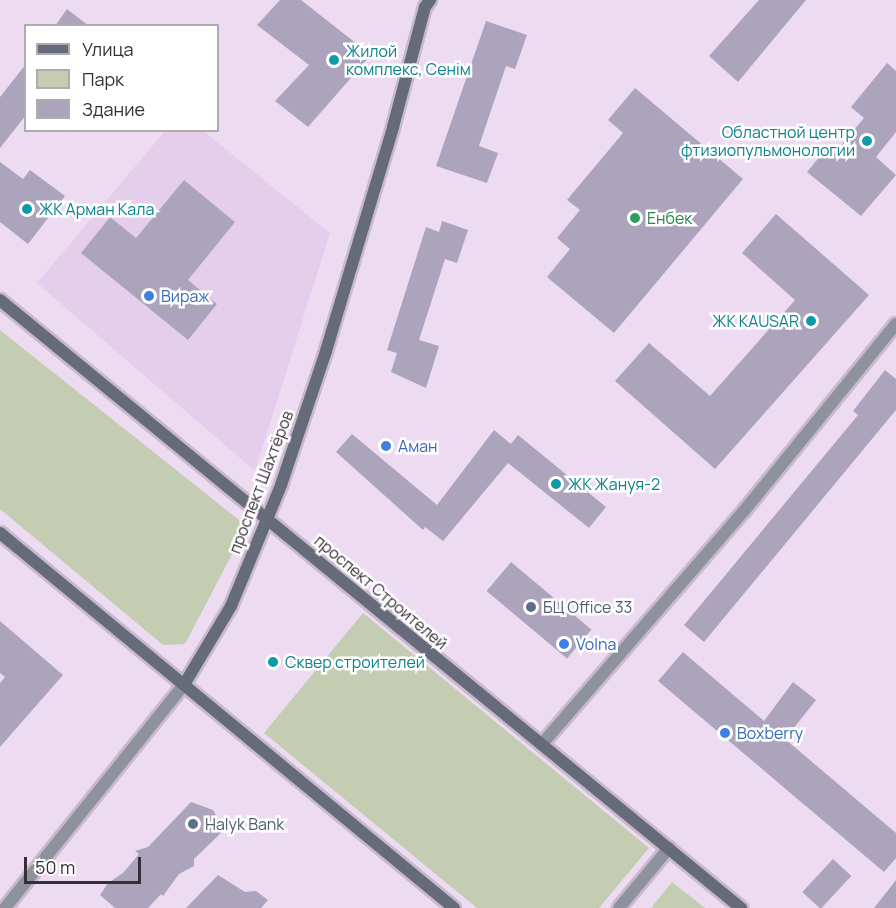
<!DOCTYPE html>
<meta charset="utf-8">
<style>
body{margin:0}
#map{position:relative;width:896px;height:908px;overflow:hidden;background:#eddbf2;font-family:Manrope,sans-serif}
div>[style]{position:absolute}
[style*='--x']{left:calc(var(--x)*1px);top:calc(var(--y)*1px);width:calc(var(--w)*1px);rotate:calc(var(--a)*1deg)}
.built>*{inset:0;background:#e5ceec}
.green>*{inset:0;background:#c4cdb1}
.building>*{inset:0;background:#aca4bd;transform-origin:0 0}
.roads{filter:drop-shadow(2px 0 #c8b9cd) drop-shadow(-2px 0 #c8b9cd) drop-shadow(0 2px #c8b9cd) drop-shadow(0 -2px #c8b9cd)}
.minor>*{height:12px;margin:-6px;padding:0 6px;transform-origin:6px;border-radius:6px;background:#8e929c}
.tertiary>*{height:12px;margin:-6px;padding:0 6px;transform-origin:6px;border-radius:6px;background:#8e929c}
.secondary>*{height:12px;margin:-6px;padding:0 6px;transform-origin:6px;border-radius:6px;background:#666b7a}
.dots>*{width:16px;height:16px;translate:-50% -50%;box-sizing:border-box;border:3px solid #fff;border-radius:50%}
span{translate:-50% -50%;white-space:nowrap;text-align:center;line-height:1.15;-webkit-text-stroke:5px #fff;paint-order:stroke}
.culture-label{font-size:16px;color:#0d838f}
.left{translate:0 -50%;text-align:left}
.right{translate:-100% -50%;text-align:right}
.leisure-label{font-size:16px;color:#27864d}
.shop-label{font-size:16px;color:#366cbe}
.street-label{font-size:16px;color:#362f38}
.service-label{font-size:16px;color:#4e5e75}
.legend{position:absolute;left:24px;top:24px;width:195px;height:108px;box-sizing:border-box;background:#fff;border:2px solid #afacaf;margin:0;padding:8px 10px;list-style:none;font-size:18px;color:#362f38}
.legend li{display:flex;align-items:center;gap:12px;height:30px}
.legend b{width:30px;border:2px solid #afacaf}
.scale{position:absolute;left:24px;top:857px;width:117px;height:27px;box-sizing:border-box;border:3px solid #362f38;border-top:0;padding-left:8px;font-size:18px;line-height:21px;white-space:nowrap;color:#362f38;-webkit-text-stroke:4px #fff;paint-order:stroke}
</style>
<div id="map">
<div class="built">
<div style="clip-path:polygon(165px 131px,203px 131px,330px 233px,255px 471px,37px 283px)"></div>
</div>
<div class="green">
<div style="clip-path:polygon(0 330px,239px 520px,241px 537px,185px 644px,163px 645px,0 509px)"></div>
<div style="clip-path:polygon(363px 613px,649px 848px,599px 908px,477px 908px,264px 733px)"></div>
<div style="clip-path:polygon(672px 882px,705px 908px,651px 908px)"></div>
</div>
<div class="building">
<div style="clip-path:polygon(280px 0,301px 0,371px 55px,308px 127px,275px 101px,309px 65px,257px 25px)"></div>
<div style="clip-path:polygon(759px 0,806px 0,738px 82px,709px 56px)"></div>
<div style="clip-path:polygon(67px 9px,89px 26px,55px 26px)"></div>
<div style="clip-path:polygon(486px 21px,527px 35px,515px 69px,506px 66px,479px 146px,498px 153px,487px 183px,436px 166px)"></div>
<div style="clip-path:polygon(887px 63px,896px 71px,896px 132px,876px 157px,896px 175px,861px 216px,807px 172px,826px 149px,833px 155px,864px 118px,851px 107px)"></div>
<div style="clip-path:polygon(26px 64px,26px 115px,0 148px,0 97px)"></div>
<div style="clip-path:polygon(635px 88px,743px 179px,614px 333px,547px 277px,570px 249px,557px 238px,580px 210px,567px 200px,623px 133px,608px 120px)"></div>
<div style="clip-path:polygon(0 162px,23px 179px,30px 170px,65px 196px,28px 244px,0 222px)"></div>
<div style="clip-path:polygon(184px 180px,235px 222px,188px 280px,217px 304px,188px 340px,81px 253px,110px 217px,136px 238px)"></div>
<div style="clip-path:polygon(776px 214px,869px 295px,715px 469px,615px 381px,649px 343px,710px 396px,795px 300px,742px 253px)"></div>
<div style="clip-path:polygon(442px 221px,468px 230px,457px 263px,445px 259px,419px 340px,439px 346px,426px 388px,391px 372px,397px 353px,387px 350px,426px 227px,439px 232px)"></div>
<div style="clip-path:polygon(885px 370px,896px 379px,896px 410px,704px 642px,684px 625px,858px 415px,853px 411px)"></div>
<div style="clip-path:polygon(494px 430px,511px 444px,518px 435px,606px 507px,589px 528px,508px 463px,443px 541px,425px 527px,423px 530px,336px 452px,352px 434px,437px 505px)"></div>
<div style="left:511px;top:562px;width:105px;height:38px;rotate:40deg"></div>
<div style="clip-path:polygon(0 621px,63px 675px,0 747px,0 683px,5px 677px,0 673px)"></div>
<div style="clip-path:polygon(683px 652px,764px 721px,793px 682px,816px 700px,785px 739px,896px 833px,896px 858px,884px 872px,658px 681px)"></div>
<div style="clip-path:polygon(191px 802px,213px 810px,224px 830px,194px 859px,194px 866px,179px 874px,163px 896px,161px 894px,148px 908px,115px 908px,100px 895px,108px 883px,123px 873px,139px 854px,135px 851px,148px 847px)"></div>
<div style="left:833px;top:859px;width:25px;height:45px;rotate:43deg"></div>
<div style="clip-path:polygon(218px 875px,245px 892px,256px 891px,268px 900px,261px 908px,186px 908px)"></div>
<div style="clip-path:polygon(896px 880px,896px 908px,874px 908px)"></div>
</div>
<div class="roads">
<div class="minor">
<div style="--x:542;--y:744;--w:308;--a:-49.1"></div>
<div style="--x:744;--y:511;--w:241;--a:-50.9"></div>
<div style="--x:619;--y:908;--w:78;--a:-50.2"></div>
</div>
<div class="tertiary">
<div style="--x:5;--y:908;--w:288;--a:-51.3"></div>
</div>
<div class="secondary">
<div style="--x:0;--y:300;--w:959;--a:39.37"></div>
<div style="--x:0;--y:533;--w:589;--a:39.56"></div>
<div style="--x:185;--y:683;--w:90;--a:-59.1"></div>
<div style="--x:231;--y:606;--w:131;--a:-67.5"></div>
<div style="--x:281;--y:485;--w:141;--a:-71.4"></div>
<div style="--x:326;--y:351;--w:234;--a:-73.3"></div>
<div style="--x:393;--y:127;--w:124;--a:-75.1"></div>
<div style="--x:425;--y:7;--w:9;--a:-54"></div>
</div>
</div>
<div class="dots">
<div style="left:334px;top:60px;background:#0f9aa8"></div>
<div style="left:867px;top:141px;background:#0f9aa8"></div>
<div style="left:27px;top:209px;background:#0f9aa8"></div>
<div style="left:635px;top:218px;background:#2e9e5b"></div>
<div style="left:149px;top:296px;background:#3f7fe0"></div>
<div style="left:811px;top:321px;background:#0f9aa8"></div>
<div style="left:386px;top:446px;background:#3f7fe0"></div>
<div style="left:556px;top:484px;background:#0f9aa8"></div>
<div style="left:531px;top:607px;background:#5c6f8a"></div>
<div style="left:564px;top:644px;background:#3f7fe0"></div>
<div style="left:273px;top:662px;background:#0f9aa8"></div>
<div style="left:725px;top:733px;background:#3f7fe0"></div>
<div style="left:193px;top:824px;background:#5c6f8a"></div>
</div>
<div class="culture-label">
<span class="left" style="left:346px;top:60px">Жилой<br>комплекс, Сенiм</span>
<span class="right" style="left:855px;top:141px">Областной центр<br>фтизиопульмонологии</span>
<span class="left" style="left:39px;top:209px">ЖК Арман Кала</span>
<span class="right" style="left:799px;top:321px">ЖК KAUSAR</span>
<span class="left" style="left:568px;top:484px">ЖК Жануя-2</span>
<span class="left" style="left:285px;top:662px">Сквер строителей</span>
</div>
<div class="leisure-label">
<span class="left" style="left:647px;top:218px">Енбек</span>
</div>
<div class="shop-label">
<span class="left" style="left:161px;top:296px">Вираж</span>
<span class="left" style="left:398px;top:446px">Аман</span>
<span class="left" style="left:576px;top:644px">Volna</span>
<span class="left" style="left:737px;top:733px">Boxberry</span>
</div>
<div class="street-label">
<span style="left:261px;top:482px;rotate:-69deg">проспект Шахтёров</span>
<span style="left:381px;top:592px;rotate:40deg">проспект Строителей</span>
</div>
<div class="service-label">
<span class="left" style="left:543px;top:607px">БЦ Office 33</span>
<span class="left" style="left:205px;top:824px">Halyk Bank</span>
</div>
<ul class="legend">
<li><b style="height:8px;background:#666b7a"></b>Улица</li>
<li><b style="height:16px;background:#c4cdb1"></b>Парк</li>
<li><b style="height:16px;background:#aca4bd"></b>Здание</li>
</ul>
<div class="scale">50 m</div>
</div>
